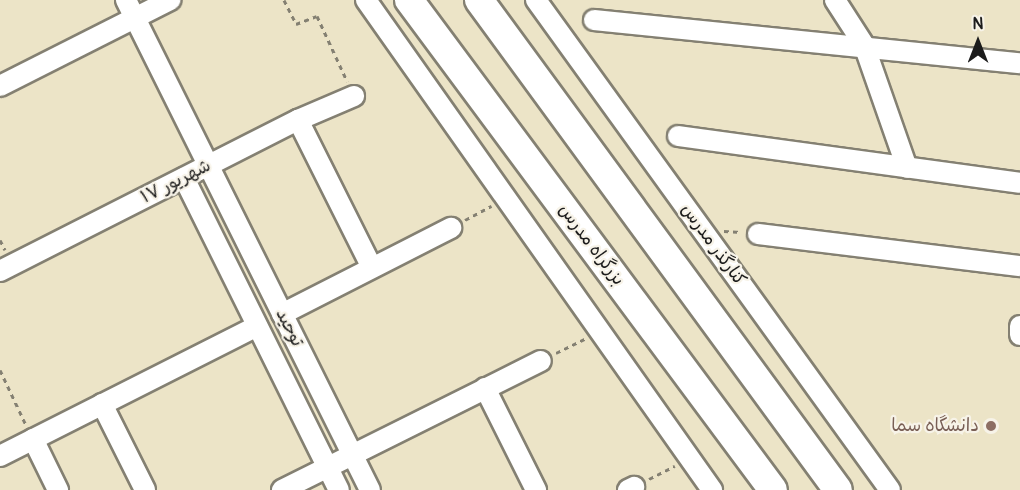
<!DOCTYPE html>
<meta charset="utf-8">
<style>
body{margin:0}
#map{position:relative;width:1020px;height:490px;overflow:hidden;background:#ece4c7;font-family:Pangolin,"Playpen Sans Arabic",sans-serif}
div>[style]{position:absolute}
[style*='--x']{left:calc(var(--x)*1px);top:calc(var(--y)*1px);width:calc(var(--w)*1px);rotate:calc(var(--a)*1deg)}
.path>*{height:3px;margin-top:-1.5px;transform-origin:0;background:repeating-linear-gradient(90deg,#848072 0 4.5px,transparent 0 9px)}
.roads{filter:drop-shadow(2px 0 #848072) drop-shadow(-2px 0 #848072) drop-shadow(0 2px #848072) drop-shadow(0 -2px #848072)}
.minor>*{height:20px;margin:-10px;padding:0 10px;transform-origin:10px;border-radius:10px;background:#fff}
.highway>*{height:28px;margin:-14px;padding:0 14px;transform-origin:14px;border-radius:14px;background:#fff}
.dots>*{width:16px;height:16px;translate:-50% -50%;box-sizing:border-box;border:3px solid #f7f3e8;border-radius:50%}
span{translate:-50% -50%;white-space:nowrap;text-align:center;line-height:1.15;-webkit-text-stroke:4.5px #f7f3e8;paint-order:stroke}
.street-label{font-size:18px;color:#1c1c1c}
.education-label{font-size:18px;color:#785e54}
.right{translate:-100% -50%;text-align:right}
.north{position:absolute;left:948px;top:12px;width:60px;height:60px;-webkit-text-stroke:4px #f7f3e8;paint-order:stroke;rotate:0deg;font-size:16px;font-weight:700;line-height:24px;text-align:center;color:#1c1c1c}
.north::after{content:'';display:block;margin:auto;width:21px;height:27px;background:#1c1c1c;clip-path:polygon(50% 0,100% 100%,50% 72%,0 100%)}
</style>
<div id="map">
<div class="path">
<div style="--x:284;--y:0;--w:27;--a:63"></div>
<div style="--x:296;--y:24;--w:22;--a:-21"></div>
<div style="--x:317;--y:16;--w:72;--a:65.2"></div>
<div style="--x:465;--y:220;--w:30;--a:-28"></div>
<div style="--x:724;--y:231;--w:17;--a:3"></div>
<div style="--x:0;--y:240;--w:11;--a:63"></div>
<div style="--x:556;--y:353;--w:32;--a:-26"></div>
<div style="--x:0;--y:370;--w:59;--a:64.7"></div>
<div style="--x:649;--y:479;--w:29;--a:-27"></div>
</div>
<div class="roads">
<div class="minor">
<div style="--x:126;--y:0;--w:547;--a:63.53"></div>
<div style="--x:366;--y:0;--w:600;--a:54.77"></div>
<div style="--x:536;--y:0;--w:604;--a:54.15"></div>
<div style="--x:835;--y:0;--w:54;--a:57.2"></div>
<div style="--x:864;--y:45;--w:130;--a:70.7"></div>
<div style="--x:594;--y:20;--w:428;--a:5.8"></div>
<div style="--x:0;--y:86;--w:191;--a:-26.8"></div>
<div style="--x:298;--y:120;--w:165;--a:63.4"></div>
<div style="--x:678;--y:136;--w:345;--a:7.8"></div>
<div style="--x:184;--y:178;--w:348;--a:63.6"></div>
<div style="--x:758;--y:234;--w:264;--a:7"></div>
<div style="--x:0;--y:271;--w:334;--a:-26.9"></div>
<div style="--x:298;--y:120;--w:61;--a:-23.2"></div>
<div style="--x:282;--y:314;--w:190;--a:-27"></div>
<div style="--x:1020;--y:326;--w:9;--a:90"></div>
<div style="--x:485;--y:388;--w:114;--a:63.4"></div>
<div style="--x:102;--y:404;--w:96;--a:63.4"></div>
<div style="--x:33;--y:439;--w:57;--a:63.9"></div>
<div style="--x:0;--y:456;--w:288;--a:-26.8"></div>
<div style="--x:282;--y:490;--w:289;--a:-26.5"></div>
<div style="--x:628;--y:490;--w:7;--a:-27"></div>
</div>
<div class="highway">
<div style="--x:409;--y:0;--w:610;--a:53.39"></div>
<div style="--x:479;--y:0;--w:607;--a:53.77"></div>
</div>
</div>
<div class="dots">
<div style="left:991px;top:426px;background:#8d6e63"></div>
</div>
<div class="street-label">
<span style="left:176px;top:182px;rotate:-27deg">۱۷ شهریور</span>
<span style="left:591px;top:245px;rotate:53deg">بزرگراه مدرس</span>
<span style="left:713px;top:245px;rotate:54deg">کنارگذر مدرس</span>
<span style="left:289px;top:328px;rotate:63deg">توحید</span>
</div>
<div class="education-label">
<span class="right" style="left:979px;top:426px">دانشگاه سما</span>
</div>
<div class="north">N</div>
</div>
